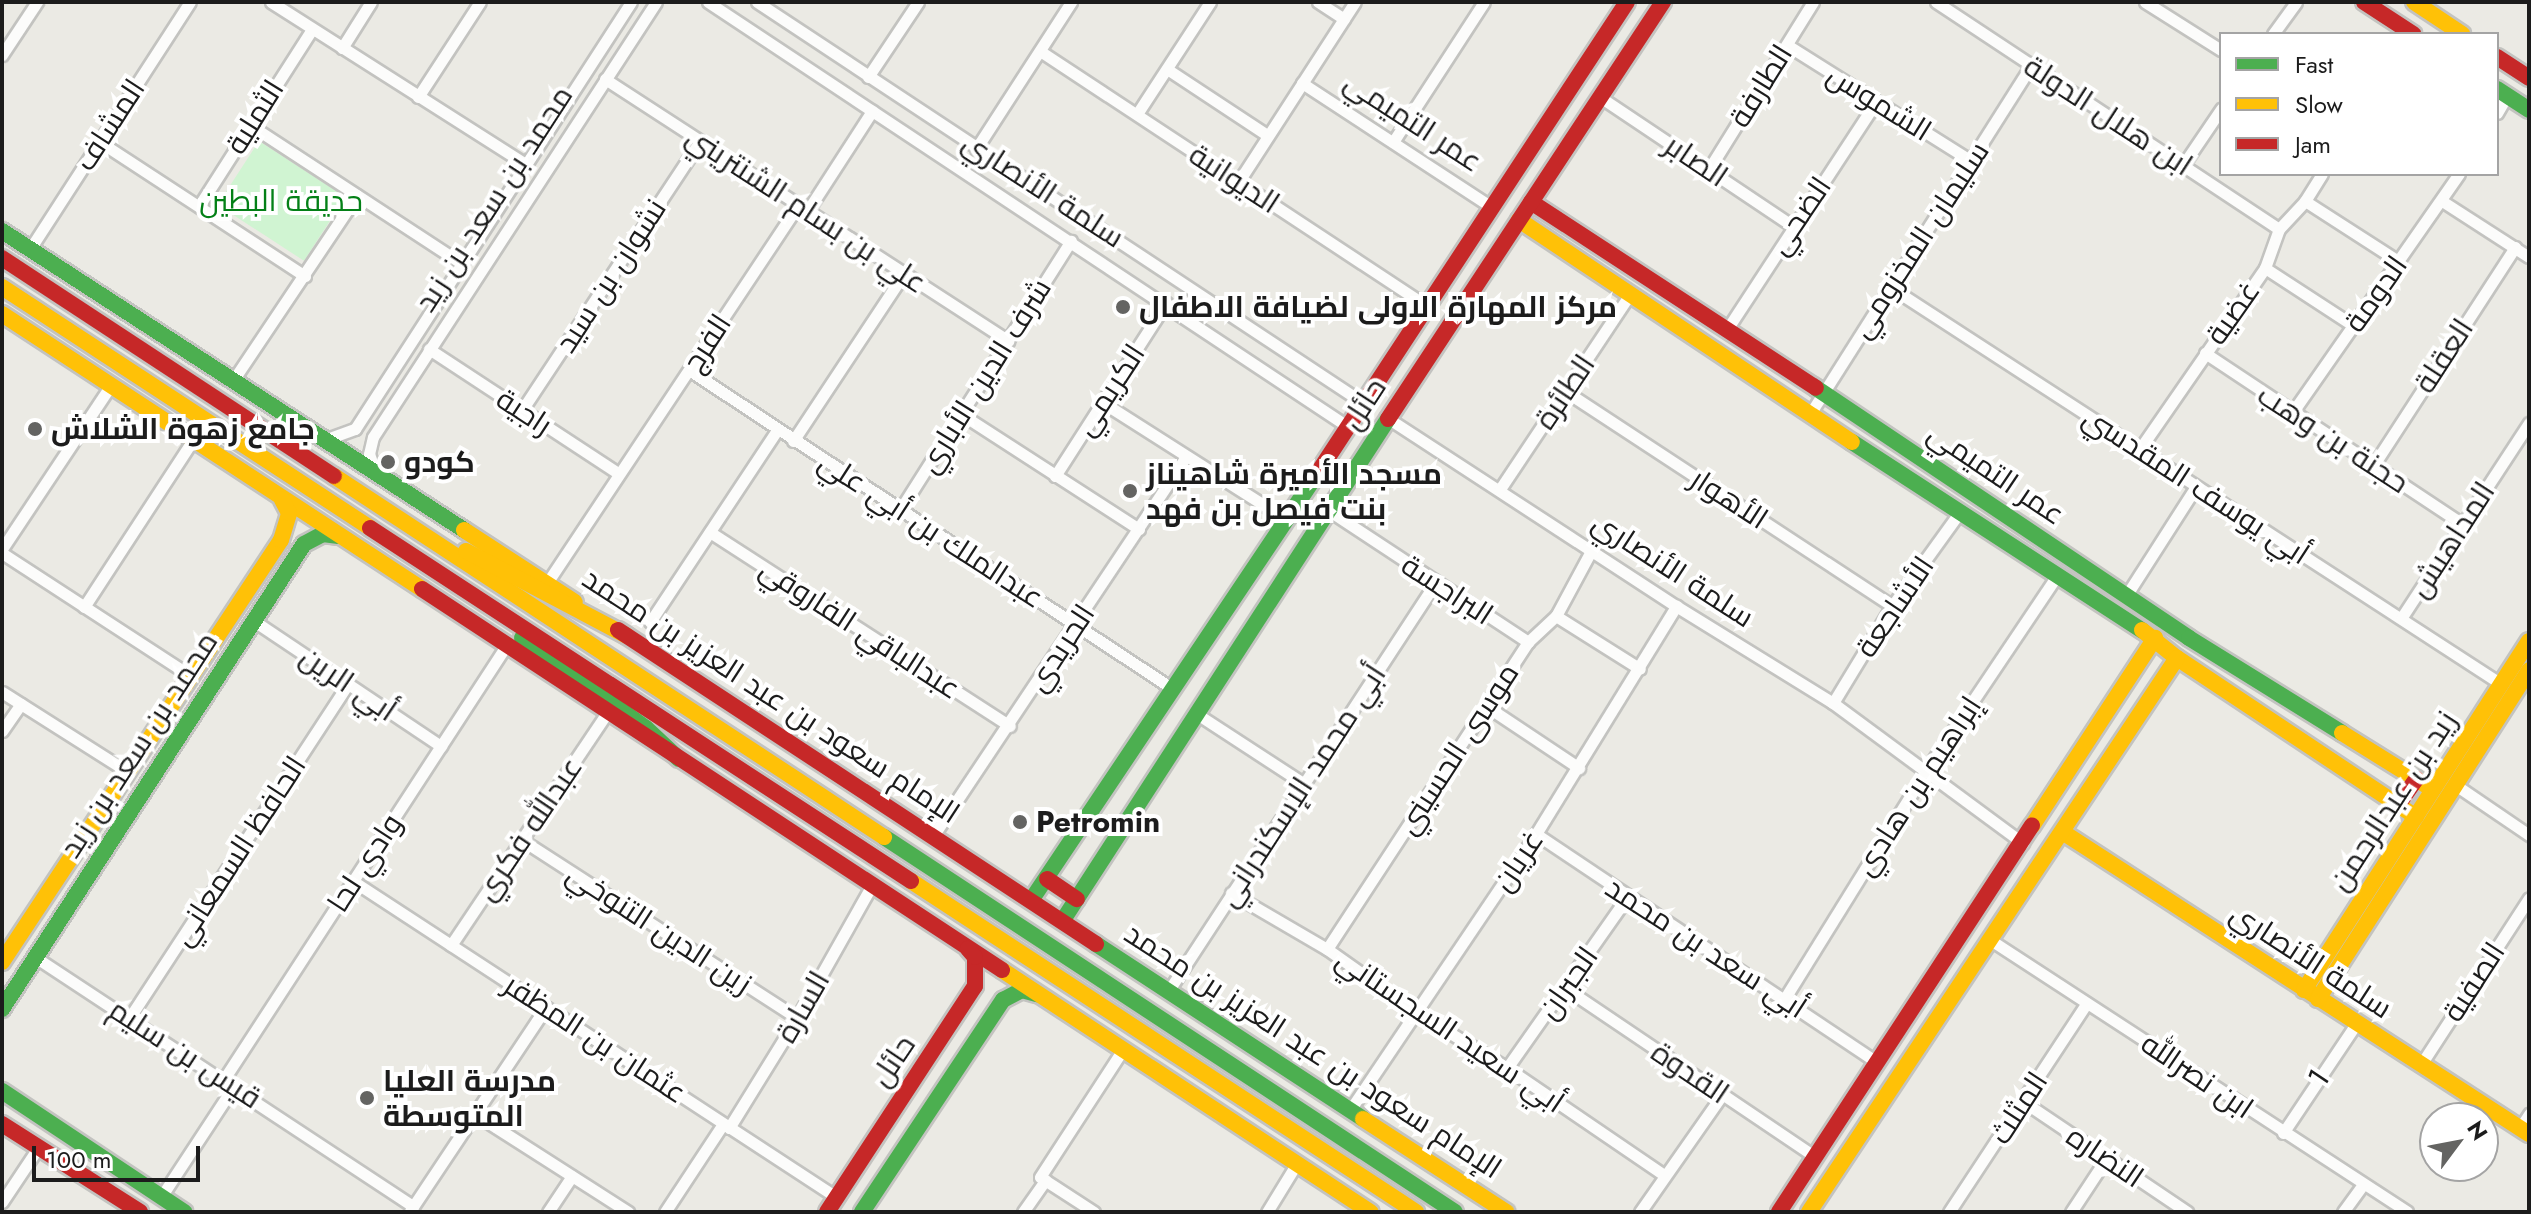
<!DOCTYPE html>
<meta charset="utf-8">
<style>
body{margin:0}
#map{position:relative;width:2531px;height:1214px;overflow:hidden;background:#ebeae4;font-family:Jost,Cairo,sans-serif}
div>[style]{position:absolute}
[style*='--x']{left:calc(var(--x)*1px);top:calc(var(--y)*1px);width:calc(var(--w)*1px);rotate:calc(var(--a)*1deg)}
.park>*{inset:0;background:#d0f4d2;transform-origin:0 0}
.roads{filter:drop-shadow(2px 0 #c3c3c0) drop-shadow(-2px 0 #c3c3c0) drop-shadow(0 2px #c3c3c0) drop-shadow(0 -2px #c3c3c0)}
.street>*{height:11px;margin:-5.5px;padding:0 5.5px;transform-origin:5.5px;border-radius:5.5px;background:#fcfcfb}
.fast>*{height:16px;margin:-8px;padding:0 8px;transform-origin:8px;border-radius:8px;background:#4caf50}
.slow>*{height:16px;margin:-8px;padding:0 8px;transform-origin:8px;border-radius:8px;background:#ffc107}
.jam>*{height:16px;margin:-8px;padding:0 8px;transform-origin:8px;border-radius:8px;background:#c62828}
.dots>*{width:22px;height:22px;translate:-50% -50%;box-sizing:border-box;border:4px solid #fff;border-radius:50%}
span{translate:-50% -50%;white-space:nowrap;text-align:center;line-height:1.15;-webkit-text-stroke:8px #fff;paint-order:stroke}
.street-label{font-size:30px;color:#1c1c1c}
.park-label{font-size:30px;color:#048017}
.poi-label{font-size:30px;color:#1c1c1c;font-weight:700}
.left{translate:0 -50%;text-align:left}
.frame{position:absolute;inset:0;border:4px solid #1c1c1c;pointer-events:none}
.legend{position:absolute;left:2219px;top:32px;width:280px;height:144px;box-sizing:border-box;background:#fff;border:2px solid #a4a4a4;margin:0;padding:10px 14px;list-style:none;font-size:24px;color:#1c1c1c}
.legend li{display:flex;align-items:center;gap:16px;height:40px}
.legend b{width:40px;border:2px solid #a4a4a4}
.north{position:absolute;left:2419px;top:1102px;width:80px;height:80px;box-sizing:border-box;background:#fff;border:2px solid #a4a4a4;border-radius:50%;rotate:58deg;font-size:22px;font-weight:700;line-height:32px;text-align:center;color:#1c1c1c}
.north::after{content:'';display:block;margin:auto;width:28px;height:36px;background:#646462;clip-path:polygon(50% 0,100% 100%,50% 72%,0 100%)}
.scale{position:absolute;left:32px;top:1146px;width:168px;height:36px;box-sizing:border-box;border:4px solid #1c1c1c;border-top:0;padding-left:10px;font-size:24px;line-height:28px;white-space:nowrap;color:#1c1c1c;-webkit-text-stroke:6px #fff;paint-order:stroke}
</style>
<div id="map">
<div class="park">
<div style="left:259px;top:141px;width:103px;height:76px;rotate:33deg"></div>
</div>
<div class="roads">
<div class="street">
<div style="--x:271;--y:2;--w:300;--a:32.5"></div>
<div style="--x:708;--y:2;--w:767;--a:33.57"></div>
<div style="--x:757;--y:2;--w:725;--a:33.47"></div>
<div style="--x:1318;--y:2;--w:31;--a:33"></div>
<div style="--x:1936;--y:2;--w:411;--a:33.5"></div>
<div style="--x:2145;--y:2;--w:90;--a:32.3"></div>
<div style="--x:2273;--y:34;--w:39;--a:-54"></div>
<div style="--x:1787;--y:45;--w:218;--a:32.2"></div>
<div style="--x:342;--y:48;--w:54;--a:-57.8"></div>
<div style="--x:1040;--y:51;--w:465;--a:33.4"></div>
<div style="--x:2;--y:55;--w:64;--a:-56.6"></div>
<div style="--x:1167;--y:69;--w:120;--a:33.4"></div>
<div style="--x:868;--y:77;--w:90;--a:-56.3"></div>
<div style="--x:605;--y:79;--w:481;--a:33"></div>
<div style="--x:1302;--y:83;--w:228;--a:33.2"></div>
<div style="--x:418;--y:97;--w:113;--a:-56.9"></div>
<div style="--x:1600;--y:97;--w:232;--a:33.8"></div>
<div style="--x:2497;--y:113;--w:20;--a:-60"></div>
<div style="--x:1137;--y:114;--w:134;--a:-56.9"></div>
<div style="--x:250;--y:125;--w:252;--a:33.2"></div>
<div style="--x:100;--y:142;--w:245;--a:33.2"></div>
<div style="--x:1393;--y:142;--w:167;--a:-57"></div>
<div style="--x:976;--y:149;--w:175;--a:-57.1"></div>
<div style="--x:2183;--y:165;--w:68;--a:-55.8"></div>
<div style="--x:1709;--y:169;--w:197;--a:-58.1"></div>
<div style="--x:1239;--y:181;--w:213;--a:-57.1"></div>
<div style="--x:2305;--y:201;--w:111;--a:32.8"></div>
<div style="--x:2442;--y:201;--w:103;--a:32.8"></div>
<div style="--x:199;--y:206;--w:210;--a:-57.4"></div>
<div style="--x:30;--y:249;--w:294;--a:-57.1"></div>
<div style="--x:2265;--y:268;--w:106;--a:33.1"></div>
<div style="--x:1890;--y:287;--w:729;--a:33.01"></div>
<div style="--x:1726;--y:331;--w:274;--a:-56.8"></div>
<div style="--x:429;--y:349;--w:227;--a:33.3"></div>
<div style="--x:2205;--y:353;--w:309;--a:33.6"></div>
<div style="--x:689;--y:370;--w:580;--a:33.39"></div>
<div style="--x:234;--y:379;--w:221;--a:-56.2"></div>
<div style="--x:1565;--y:391;--w:391;--a:33.3"></div>
<div style="--x:1102;--y:402;--w:218;--a:32.5"></div>
<div style="--x:522;--y:410;--w:323;--a:-56.5"></div>
<div style="--x:2292;--y:413;--w:292;--a:-55.1"></div>
<div style="--x:961;--y:414;--w:212;--a:32.9"></div>
<div style="--x:1810;--y:414;--w:412;--a:-57.6"></div>
<div style="--x:1389;--y:419;--w:343;--a:33.1"></div>
<div style="--x:1676;--y:606;--w:185;--a:31.7"></div>
<div style="--x:1833;--y:703;--w:236;--a:36.4"></div>
<div style="--x:327;--y:439;--w:30;--a:-20"></div>
<div style="--x:355;--y:429;--w:508;--a:-57.12"></div>
<div style="--x:793;--y:441;--w:201;--a:-56.5"></div>
<div style="--x:2139;--y:450;--w:221;--a:-55.3"></div>
<div style="--x:2265;--y:268;--w:41;--a:-70.3"></div>
<div style="--x:2279;--y:229;--w:38;--a:-47"></div>
<div style="--x:2305;--y:201;--w:32;--a:-58"></div>
<div style="--x:2373;--y:466;--w:261;--a:-57"></div>
<div style="--x:375;--y:471;--w:18;--a:-109"></div>
<div style="--x:369;--y:454;--w:17;--a:-77"></div>
<div style="--x:373;--y:437;--w:519;--a:-56.95"></div>
<div style="--x:1055;--y:476;--w:206;--a:-57.3"></div>
<div style="--x:1500;--y:489;--w:234;--a:-56.3"></div>
<div style="--x:900;--y:510;--w:319;--a:-57.6"></div>
<div style="--x:1328;--y:510;--w:240;--a:33.4"></div>
<div style="--x:710;--y:532;--w:357;--a:32.9"></div>
<div style="--x:2;--y:549;--w:197;--a:-56.4"></div>
<div style="--x:2;--y:553;--w:227;--a:33.1"></div>
<div style="--x:547;--y:583;--w:447;--a:-56.4"></div>
<div style="--x:794;--y:211;--w:14;--a:-4"></div>
<div style="--x:808;--y:210;--w:118;--a:-57.1"></div>
<div style="--x:2126;--y:596;--w:128;--a:-57.4"></div>
<div style="--x:84;--y:607;--w:199;--a:-56.9"></div>
<div style="--x:1556;--y:616;--w:99;--a:32.2"></div>
<div style="--x:2402;--y:617;--w:232;--a:-56.8"></div>
<div style="--x:254;--y:621;--w:225;--a:33.8"></div>
<div style="--x:650;--y:622;--w:230;--a:-56.5"></div>
<div style="--x:2;--y:692;--w:149;--a:32.4"></div>
<div style="--x:1833;--y:703;--w:114;--a:-58.7"></div>
<div style="--x:1892;--y:606;--w:115;--a:-54.2"></div>
<div style="--x:1486;--y:706;--w:112;--a:33.7"></div>
<div style="--x:1197;--y:714;--w:126;--a:33.1"></div>
<div style="--x:2;--y:731;--w:33;--a:-55"></div>
<div style="--x:2454;--y:784;--w:91;--a:34.2"></div>
<div style="--x:1536;--y:834;--w:410;--a:33.8"></div>
<div style="--x:933;--y:836;--w:456;--a:-56.3"></div>
<div style="--x:522;--y:840;--w:328;--a:32.9"></div>
<div style="--x:353;--y:881;--w:577;--a:33.19"></div>
<div style="--x:1231;--y:893;--w:111;--a:30.3"></div>
<div style="--x:1327;--y:949;--w:109;--a:35.3"></div>
<div style="--x:1416;--y:1012;--w:107;--a:31.6"></div>
<div style="--x:1507;--y:1068;--w:190;--a:34.3"></div>
<div style="--x:1989;--y:939;--w:499;--a:33.1"></div>
<div style="--x:451;--y:945;--w:278;--a:-56.1"></div>
<div style="--x:1327;--y:949;--w:367;--a:-56.8"></div>
<div style="--x:1528;--y:642;--w:38;--a:-43"></div>
<div style="--x:1556;--y:616;--w:74;--a:-61.7"></div>
<div style="--x:35;--y:957;--w:453;--a:33.4"></div>
<div style="--x:1565;--y:988;--w:303;--a:34"></div>
<div style="--x:1169;--y:990;--w:486;--a:-56.8"></div>
<div style="--x:1785;--y:998;--w:266;--a:-58.2"></div>
<div style="--x:1925;--y:772;--w:235;--a:-56.1"></div>
<div style="--x:130;--y:1017;--w:398;--a:-56.8"></div>
<div style="--x:2420;--y:1066;--w:200;--a:-57"></div>
<div style="--x:1507;--y:1068;--w:209;--a:-54.9"></div>
<div style="--x:224;--y:1079;--w:517;--a:-56.93"></div>
<div style="--x:2024;--y:1102;--w:197;--a:34"></div>
<div style="--x:1350;--y:1110;--w:333;--a:-56"></div>
<div style="--x:1536;--y:834;--w:268;--a:-58.4"></div>
<div style="--x:475;--y:1114;--w:182;--a:32.6"></div>
<div style="--x:729;--y:1128;--w:129;--a:-58.3"></div>
<div style="--x:797;--y:1018;--w:153;--a:-60.6"></div>
<div style="--x:2520;--y:1128;--w:17;--a:-57"></div>
<div style="--x:2283;--y:1133;--w:131;--a:-56.2"></div>
<div style="--x:161;--y:1197;--w:133;--a:-56.7"></div>
<div style="--x:2;--y:1202;--w:65;--a:-56.3"></div>
<div style="--x:410;--y:1211;--w:245;--a:-56.3"></div>
<div style="--x:548;--y:1212;--w:43;--a:-56.3"></div>
<div style="--x:665;--y:1212;--w:105;--a:-56.6"></div>
<div style="--x:1023;--y:1212;--w:39;--a:-55"></div>
<div style="--x:1094;--y:1212;--w:64;--a:-147.1"></div>
<div style="--x:1040;--y:1177;--w:153;--a:-57"></div>
<div style="--x:1267;--y:1212;--w:57;--a:-58.5"></div>
<div style="--x:1640;--y:1212;--w:143;--a:-55"></div>
<div style="--x:1949;--y:1212;--w:250;--a:-56.6"></div>
<div style="--x:2071;--y:1212;--w:64;--a:-56.6"></div>
<div style="--x:2343;--y:1212;--w:34;--a:-54"></div>
</div>
<div class="fast">
<div style="--x:2497;--y:89;--w:38;--a:33"></div>
<div style="--x:2;--y:231;--w:550;--a:32.91"></div>
<div style="--x:1816;--y:388;--w:449;--a:33.8"></div>
<div style="--x:2189;--y:638;--w:180;--a:31.8"></div>
<div style="--x:1852;--y:442;--w:346;--a:33"></div>
<div style="--x:522;--y:638;--w:153;--a:36"></div>
<div style="--x:646;--y:728;--w:45;--a:43.2"></div>
<div style="--x:884;--y:837;--w:683;--a:33.29"></div>
<div style="--x:1032;--y:899;--w:515;--a:-56.16"></div>
<div style="--x:1063;--y:920;--w:597;--a:-57.03"></div>
<div style="--x:1096;--y:944;--w:319;--a:33.2"></div>
<div style="--x:2;--y:1009;--w:554;--a:-57"></div>
<div style="--x:304;--y:544;--w:21;--a:-28"></div>
<div style="--x:323;--y:534;--w:14;--a:8"></div>
<div style="--x:2;--y:1091;--w:219;--a:33.6"></div>
<div style="--x:862;--y:1212;--w:255;--a:-56.4"></div>
<div style="--x:1003;--y:1000;--w:21;--a:-28"></div>
<div style="--x:1022;--y:990;--w:15;--a:16"></div>
</div>
<div class="slow">
<div style="--x:2414;--y:2;--w:58;--a:33.7"></div>
<div style="--x:1519;--y:220;--w:400;--a:33.7"></div>
<div style="--x:2;--y:287;--w:440;--a:33.2"></div>
<div style="--x:2;--y:314;--w:502;--a:33.22"></div>
<div style="--x:334;--y:476;--w:658;--a:33.28"></div>
<div style="--x:464;--y:530;--w:132;--a:33"></div>
<div style="--x:466;--y:551;--w:182;--a:27.8"></div>
<div style="--x:2142;--y:630;--w:45;--a:38.7"></div>
<div style="--x:2177;--y:658;--w:287;--a:33.6"></div>
<div style="--x:2342;--y:733;--w:106;--a:31.9"></div>
<div style="--x:2032;--y:826;--w:225;--a:-56.8"></div>
<div style="--x:2064;--y:833;--w:554;--a:32.92"></div>
<div style="--x:911;--y:881;--w:604;--a:33.24"></div>
<div style="--x:2;--y:962;--w:506;--a:-56.53"></div>
<div style="--x:281;--y:540;--w:28;--a:-73"></div>
<div style="--x:289;--y:513;--w:15;--a:-118"></div>
<div style="--x:1002;--y:970;--w:441;--a:33.3"></div>
<div style="--x:2304;--y:990;--w:415;--a:-57.2"></div>
<div style="--x:2318;--y:999;--w:391;--a:-57.3"></div>
<div style="--x:1363;--y:1119;--w:171;--a:33"></div>
<div style="--x:1809;--y:1212;--w:665;--a:-56.41"></div>
</div>
<div class="jam">
<div style="--x:2364;--y:2;--w:59;--a:33.1"></div>
<div style="--x:2497;--y:57;--w:38;--a:33"></div>
<div style="--x:1531;--y:202;--w:340;--a:33.1"></div>
<div style="--x:2;--y:258;--w:397;--a:33.3"></div>
<div style="--x:1388;--y:419;--w:500;--a:-56.6"></div>
<div style="--x:1319;--y:471;--w:561;--a:-56.71"></div>
<div style="--x:370;--y:528;--w:646;--a:33.12"></div>
<div style="--x:422;--y:589;--w:694;--a:33.3"></div>
<div style="--x:618;--y:630;--w:572;--a:33.3"></div>
<div style="--x:2398;--y:805;--w:32;--a:-55"></div>
<div style="--x:1047;--y:879;--w:36;--a:34"></div>
<div style="--x:2;--y:1124;--w:164;--a:32.5"></div>
<div style="--x:827;--y:1212;--w:270;--a:-56.8"></div>
<div style="--x:975;--y:986;--w:29;--a:-90"></div>
<div style="--x:975;--y:957;--w:11;--a:-131"></div>
<div style="--x:1779;--y:1212;--w:462;--a:-56.8"></div>
</div>
</div>
<div class="dots">
<div style="left:1123px;top:307px;background:#646462"></div>
<div style="left:35px;top:429px;background:#646462"></div>
<div style="left:388px;top:462px;background:#646462"></div>
<div style="left:1130px;top:491px;background:#646462"></div>
<div style="left:1020px;top:822px;background:#646462"></div>
<div style="left:367px;top:1098px;background:#646462"></div>
</div>
<div class="street-label">
<span style="left:1761px;top:86px;rotate:-58deg">الطارفة</span>
<span style="left:1879px;top:103px;rotate:32deg">الشموس</span>
<span style="left:2108px;top:116px;rotate:33deg">ابن هلال الدولة</span>
<span style="left:255px;top:117px;rotate:-58deg">الثملية</span>
<span style="left:1413px;top:122px;rotate:33deg">عمر التميمي</span>
<span style="left:110px;top:125px;rotate:-57deg">المشاف</span>
<span style="left:1696px;top:161px;rotate:34deg">الصابر</span>
<span style="left:1234px;top:179px;rotate:33deg">الديوانية</span>
<span style="left:1043px;top:190px;rotate:33deg">سلمة الأنصاري</span>
<span style="left:494px;top:199px;rotate:-57deg">محمد بن سعد بن زيد</span>
<span style="left:806px;top:210px;rotate:33deg">علي بن بسام الشنتريني</span>
<span style="left:1800px;top:216px;rotate:-56deg">الضحي</span>
<span style="left:1920px;top:240px;rotate:-57deg">سليمان المخزومي</span>
<span style="left:611px;top:276px;rotate:-57deg">نشوان بن سيد</span>
<span style="left:2376px;top:294px;rotate:-55deg">الدومة</span>
<span style="left:2233px;top:313px;rotate:-55deg">غضية</span>
<span style="left:707px;top:343px;rotate:-57deg">الفرج</span>
<span style="left:2444px;top:356px;rotate:-57deg">العقلة</span>
<span style="left:985px;top:376px;rotate:-58deg">شرف الدين الأباري</span>
<span style="left:1110px;top:390px;rotate:-57deg">الكريمي</span>
<span style="left:1565px;top:392px;rotate:-56deg">الطائرة</span>
<span style="left:1364px;top:404px;rotate:-57deg">حائل</span>
<span style="left:524px;top:412px;rotate:33deg">راجية</span>
<span style="left:2333px;top:439px;rotate:33deg">حجنة بن وهب</span>
<span style="left:1996px;top:474px;rotate:34deg">عمر التميمي</span>
<span style="left:2196px;top:486px;rotate:33deg">أبي يوسف المقدسي</span>
<span style="left:1729px;top:499px;rotate:33deg">الأهوار</span>
<span style="left:931px;top:530px;rotate:33deg">عبدالملك بن أبي علي</span>
<span style="left:2452px;top:540px;rotate:-57deg">المداهيش</span>
<span style="left:1673px;top:570px;rotate:33deg">سلمة الأنصاري</span>
<span style="left:1447px;top:590px;rotate:33deg">البراجسة</span>
<span style="left:1895px;top:607px;rotate:-56deg">الأشاجعة</span>
<span style="left:860px;top:629px;rotate:33deg">عبدالباقي الفاروقي</span>
<span style="left:1061px;top:648px;rotate:-57deg">الحريدي</span>
<span style="left:348px;top:684px;rotate:34deg">أبي الرين</span>
<span style="left:771px;top:696px;rotate:33deg">الإمام سعود بن عبد العزيز بن محمد</span>
<span style="left:139px;top:745px;rotate:-57deg">محمد بن سعد بن زيد</span>
<span style="left:1458px;top:749px;rotate:-57deg">موسى الحسيني</span>
<span style="left:1302px;top:786px;rotate:-57deg">أبي محمد الإسكندراني</span>
<span style="left:1918px;top:786px;rotate:-57deg">إبراهيم بن هادي</span>
<span style="left:2393px;top:801px;rotate:-57deg">زيد بن عبدالرحمن</span>
<span style="left:529px;top:829px;rotate:-56deg">عبدالله فكري</span>
<span style="left:239px;top:851px;rotate:-57deg">الحافظ السمعاني</span>
<span style="left:1518px;top:861px;rotate:-56deg">غريان</span>
<span style="left:365px;top:863px;rotate:-57deg">وادي لحا</span>
<span style="left:659px;top:929px;rotate:33deg">زين الدين التنوخي</span>
<span style="left:1706px;top:948px;rotate:33deg">أبي سعد بن محمد</span>
<span style="left:2311px;top:961px;rotate:33deg">سلمة الأنصاري</span>
<span style="left:2474px;top:982px;rotate:-57deg">الصفية</span>
<span style="left:1568px;top:983px;rotate:-55deg">الجبران</span>
<span style="left:803px;top:1007px;rotate:-60deg">السارة</span>
<span style="left:1450px;top:1031px;rotate:34deg">أبي سعيد السجستاني</span>
<span style="left:595px;top:1039px;rotate:33deg">عثمان بن المظفر</span>
<span style="left:1313px;top:1051px;rotate:33deg">الإمام سعود بن عبد العزيز بن محمد</span>
<span style="left:185px;top:1054px;rotate:33deg">قيس بن سليم</span>
<span style="left:893px;top:1061px;rotate:-56deg">حائل</span>
<span style="left:1690px;top:1073px;rotate:34deg">القدوة</span>
<span style="left:2197px;top:1076px;rotate:34deg">ابن نصرالله</span>
<span style="left:2319px;top:1078px;rotate:-56deg">1</span>
<span style="left:2019px;top:1108px;rotate:-57deg">المثلث</span>
<span style="left:2105px;top:1157px;rotate:34deg">النضاره</span>
</div>
<div class="park-label">
<span style="left:281px;top:201px">حديقة البطين</span>
</div>
<div class="poi-label">
<span class="left" style="left:1139px;top:307px">مركز المهارة الاولى لضيافة الاطفال</span>
<span class="left" style="left:51px;top:429px">جامع زهوة الشلاش</span>
<span class="left" style="left:404px;top:462px">كودو</span>
<span class="left" style="left:1146px;top:491px">مسجد الأميرة شاهيناز<br>بنت فيصل بن فهد</span>
<span class="left" style="left:1036px;top:822px">Petromin</span>
<span class="left" style="left:383px;top:1098px">مدرسة العليا<br>المتوسطة</span>
</div>
<div class="frame"></div>
<ul class="legend">
<li><b style="height:10px;background:#4caf50"></b>Fast</li>
<li><b style="height:10px;background:#ffc107"></b>Slow</li>
<li><b style="height:10px;background:#c62828"></b>Jam</li>
</ul>
<div class="north">N</div>
<div class="scale">100 m</div>
</div>
